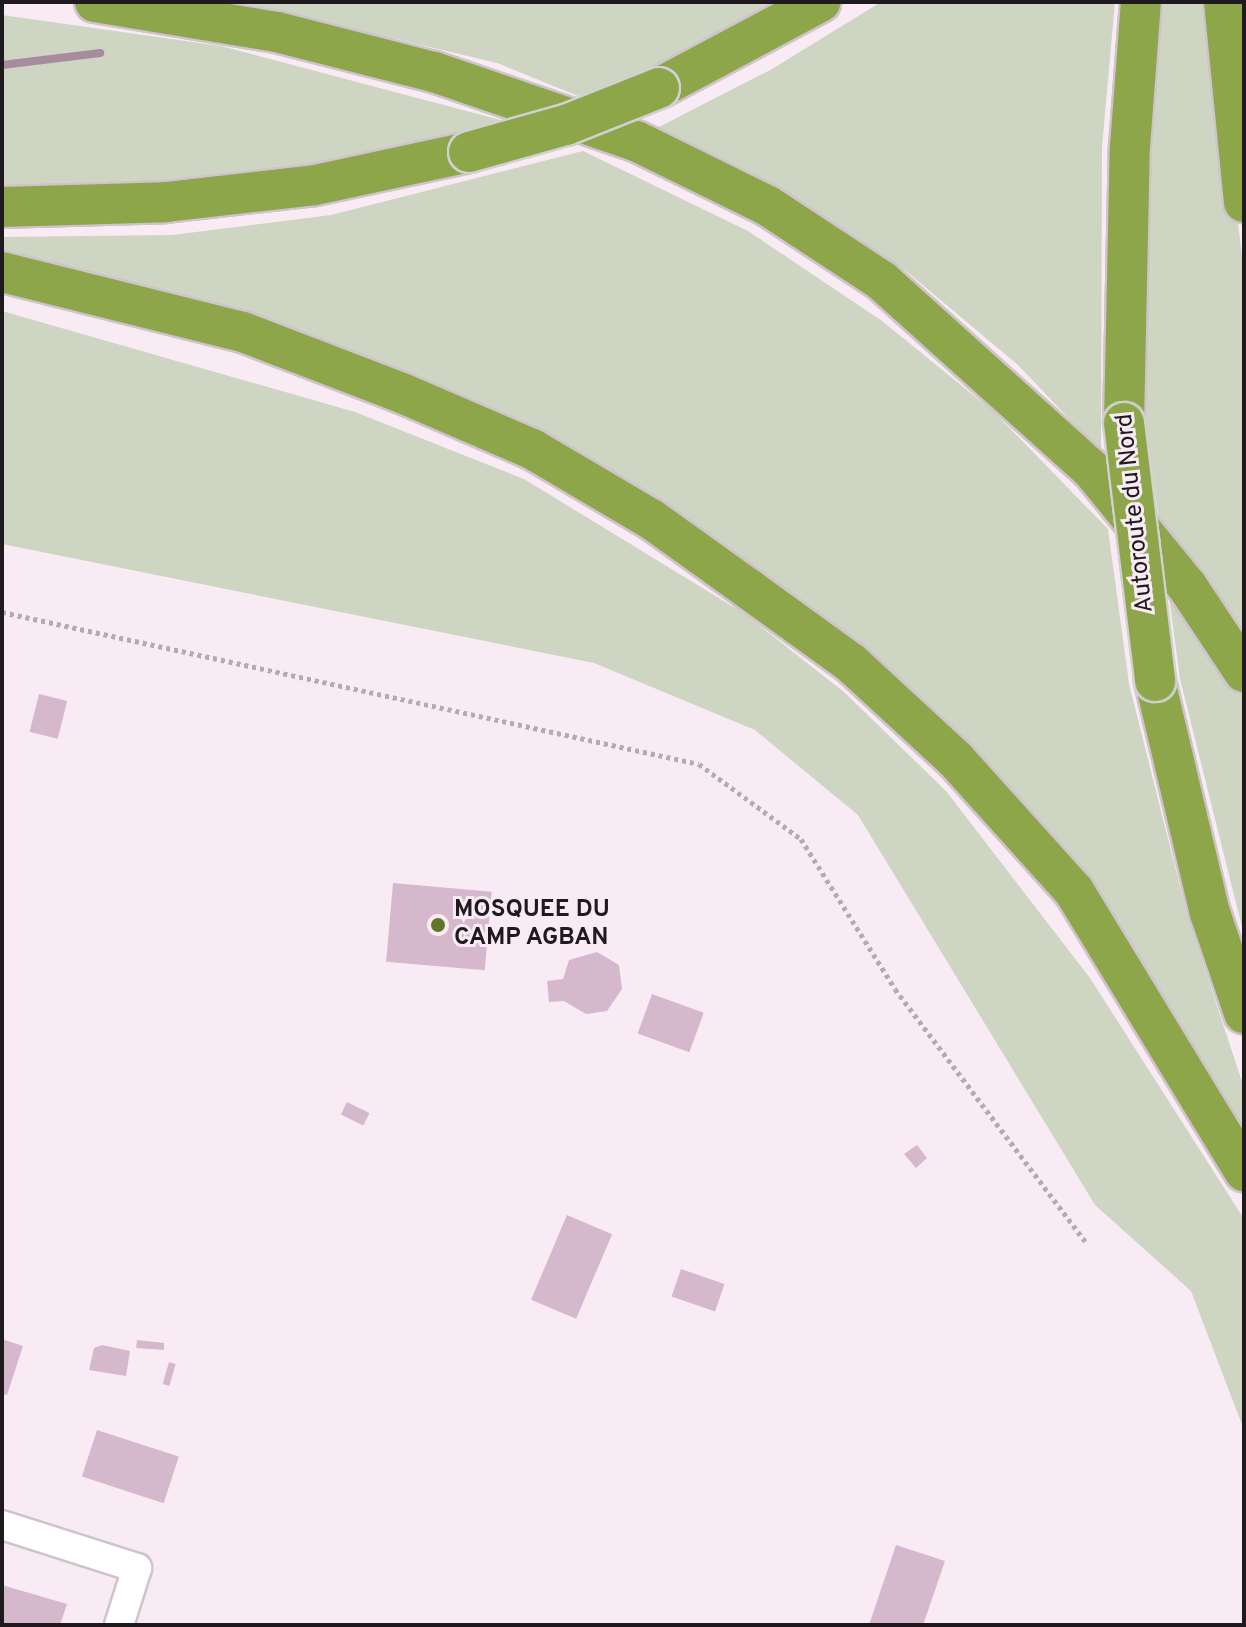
<!DOCTYPE html>
<style>
body{margin:0}
#map{position:relative;width:1246px;height:1627px;overflow:hidden;background:#f9ebf4;font-family:Overpass,sans-serif}
div>[style]{position:absolute}
[style*='--x']{left:calc(var(--x)*1px);top:calc(var(--y)*1px);width:calc(var(--w)*1px);rotate:calc(var(--a)*1deg)}
.green>*{inset:0;background:#ced5c2}
.stream>*{height:8px;margin:-4px;padding:0 4px;transform-origin:4px;border-radius:4px;background:#a88b9f}
.building>*{inset:0;background:#d6b8cc;transform-origin:0 0}
.path>*{height:5px;margin-top:-2.5px;transform-origin:0;background:repeating-linear-gradient(90deg,#b5aab2 0 4px,transparent 0 8px)}
.roads{filter:drop-shadow(2px 0 #d0c3cc) drop-shadow(-2px 0 #d0c3cc) drop-shadow(0 2px #d0c3cc) drop-shadow(0 -2px #d0c3cc)}
.minor>*{height:28px;margin:-14px;padding:0 14px;transform-origin:14px;border-radius:14px;background:#fff}
.highway>*{height:40px;margin:-20px;padding:0 20px;transform-origin:20px;border-radius:20px;background:#8ca649}
.bridges{filter:drop-shadow(2px 0 #d2d1d2) drop-shadow(-2px 0 #d2d1d2) drop-shadow(0 2px #d2d1d2) drop-shadow(0 -2px #d2d1d2)}
.highway-bridge>*{height:40px;margin:-20px;padding:0 20px;transform-origin:20px;border-radius:20px;background:#8ca649}
.dots>*{width:22px;height:22px;translate:-50% -50%;box-sizing:border-box;border:4px solid #f9ebf4;border-radius:50%}
span{translate:-50% -50%;white-space:nowrap;text-align:center;line-height:1.15;-webkit-text-stroke:6px #f9ebf4;paint-order:stroke}
.street-label{font-size:24px;color:#1f1a1e}
.poi-label{font-size:24px;color:#1f1a1e;font-weight:700}
.left{translate:0 -50%;text-align:left}
.frame{position:absolute;inset:0;border:4px solid #1f1a1e;pointer-events:none}
</style>
<div id="map">
<div class="green">
<div style="clip-path:polygon(239px 2px,783px 2px,655px 67px,578px 96px,497px 63px)"></div>
<div style="clip-path:polygon(881px 2px,1115px 2px,1102px 147px,1101px 452px,1018px 365px,906px 271px,780px 189px,655px 129px,772px 69px)"></div>
<div style="clip-path:polygon(1161px 2px,1209px 2px,1244px 270px,1244px 935px,1180px 679px,1146px 424px,1150px 147px)"></div>
<div style="clip-path:polygon(2px 15px,221px 46px,508px 122px,317px 171px,2px 194px)"></div>
<div style="clip-path:polygon(583px 151px,748px 231px,882px 321px,993px 411px,1108px 529px,1129px 684px,1187px 914px,1244px 1088px,1244px 1135px,867px 652px,771px 577px,669px 506px,548px 435px,426px 381px,262px 326px,2px 256px,2px 237px,172px 235px,331px 215px)"></div>
<div style="clip-path:polygon(2px 311px,355px 412px,524px 479px,745px 614px,844px 692px,946px 791px,1090px 978px,1244px 1219px,1244px 1430px,1191px 1291px,1095px 1205px,858px 815px,755px 730px,594px 663px,2px 544px)"></div>
</div>
<div class="stream">
<div style="--x:2;--y:65;--w:99;--a:-7"></div>
</div>
<div class="building">
<div style="left:39px;top:694px;width:29px;height:39px;rotate:14deg"></div>
<div style="left:393px;top:883px;width:99px;height:79px;rotate:5deg"></div>
<div style="clip-path:polygon(597px 952px,619px 965px,622px 989px,607px 1011px,586px 1014px,564px 1001px,549px 1002px,547px 981px,563px 979px,569px 960px)"></div>
<div style="left:652px;top:994px;width:55px;height:42px;rotate:20deg"></div>
<div style="left:347px;top:1102px;width:25px;height:14px;rotate:26deg"></div>
<div style="clip-path:polygon(917px 1145px,927px 1158px,916px 1168px,904px 1154px)"></div>
<div style="left:567px;top:1215px;width:49px;height:92px;rotate:23deg"></div>
<div style="left:681px;top:1269px;width:46px;height:29px;rotate:19deg"></div>
<div style="clip-path:polygon(2px 1339px,23px 1346px,7px 1395px,2px 1394px)"></div>
<div style="clip-path:polygon(137px 1340px,164px 1343px,164px 1350px,136px 1348px)"></div>
<div style="clip-path:polygon(102px 1345px,130px 1351px,126px 1376px,89px 1370px,94px 1348px)"></div>
<div style="left:169px;top:1362px;width:7px;height:23px;rotate:16deg"></div>
<div style="left:97px;top:1430px;width:86px;height:49px;rotate:18deg"></div>
<div style="clip-path:polygon(896px 1545px,945px 1561px,923px 1625px,869px 1625px)"></div>
<div style="clip-path:polygon(2px 1585px,67px 1604px,60px 1625px,2px 1625px)"></div>
</div>
<div class="path">
<div style="--x:2;--y:612;--w:713;--a:12.3"></div>
<div style="--x:699;--y:764;--w:127;--a:36.3"></div>
<div style="--x:801;--y:839;--w:177;--a:57.9"></div>
<div style="--x:895;--y:989;--w:316;--a:53"></div>
</div>
<div class="roads">
<div class="minor">
<div style="--x:2;--y:1525;--w:142;--a:17.7"></div>
<div style="--x:137;--y:1568;--w:60;--a:107.5"></div>
</div>
<div class="highway">
<div style="--x:95;--y:2;--w:184;--a:9.4"></div>
<div style="--x:277;--y:32;--w:162;--a:14.3"></div>
<div style="--x:434;--y:72;--w:213;--a:18.9"></div>
<div style="--x:636;--y:141;--w:147;--a:26.2"></div>
<div style="--x:768;--y:206;--w:136;--a:33.3"></div>
<div style="--x:882;--y:281;--w:283;--a:42"></div>
<div style="--x:1092;--y:470;--w:150;--a:50.7"></div>
<div style="--x:1187;--y:586;--w:103;--a:56.5"></div>
<div style="--x:1224;--y:2;--w:201;--a:84.3"></div>
<div style="--x:659;--y:88;--w:183;--a:-28.1"></div>
<div style="--x:2;--y:207;--w:164;--a:-1.7"></div>
<div style="--x:166;--y:202;--w:150;--a:-6.5"></div>
<div style="--x:315;--y:185;--w:157;--a:-12.1"></div>
<div style="--x:2;--y:272;--w:248;--a:14"></div>
<div style="--x:243;--y:332;--w:170;--a:21"></div>
<div style="--x:402;--y:393;--w:142;--a:23.3"></div>
<div style="--x:532;--y:449;--w:138;--a:30.5"></div>
<div style="--x:651;--y:519;--w:122;--a:35.6"></div>
<div style="--x:750;--y:590;--w:125;--a:35.9"></div>
<div style="--x:851;--y:663;--w:143;--a:42.7"></div>
<div style="--x:956;--y:760;--w:176;--a:48"></div>
<div style="--x:1074;--y:891;--w:328;--a:58.7"></div>
<div style="--x:1124;--y:423;--w:276;--a:-88.8"></div>
<div style="--x:1130;--y:147;--w:145;--a:-85.7"></div>
<div style="--x:1155;--y:681;--w:238;--a:76.7"></div>
<div style="--x:1210;--y:913;--w:106;--a:71.2"></div>
</div>
</div>
<div class="bridges">
<div class="highway-bridge">
<div style="--x:469;--y:152;--w:101;--a:-15.6"></div>
<div style="--x:566;--y:125;--w:100;--a:-21.7"></div>
<div style="--x:1124;--y:423;--w:260;--a:83.1"></div>
</div>
</div>
<div class="dots">
<div style="left:438px;top:925px;background:#617626"></div>
</div>
<div class="street-label">
<span style="left:1136px;top:513px;rotate:-96deg">Autoroute du Nord</span>
</div>
<div class="poi-label">
<span class="left" style="left:454px;top:925px">MOSQUEE DU<br>CAMP AGBAN</span>
</div>
<div class="frame"></div>
</div>
